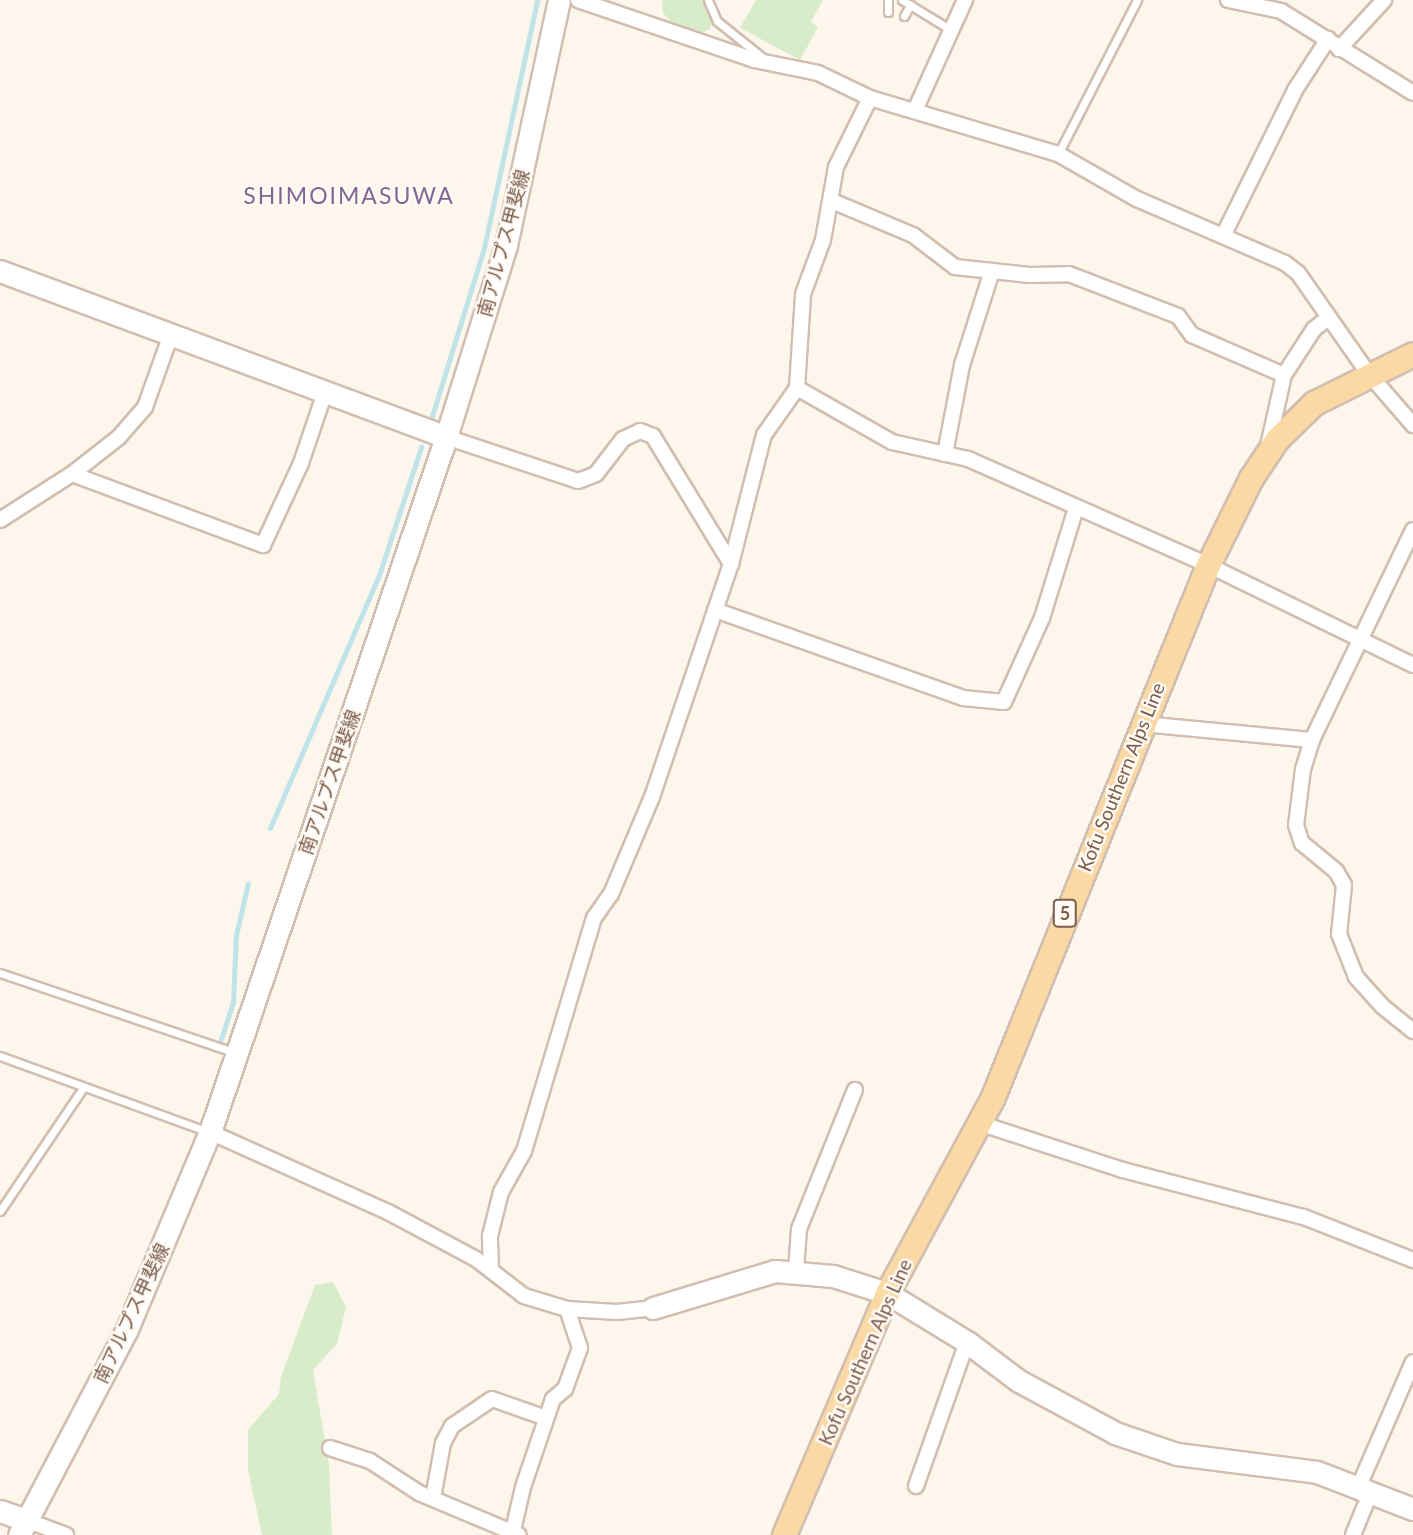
<!DOCTYPE html>
<meta charset="utf-8">
<style>
body{margin:0}
#map{position:relative;width:1413px;height:1535px;overflow:hidden;background:#fdf6ec;font-family:Lato,"Noto Sans JP",sans-serif}
div>[style]{position:absolute}
[style*='--x']{left:calc(var(--x)*1px);top:calc(var(--y)*1px);width:calc(var(--w)*1px);rotate:calc(var(--a)*1deg)}
.green>*{inset:0;background:#d8ecc9}
.stream>*{height:5px;margin:-2.5px;padding:0 2.5px;transform-origin:2.5px;border-radius:2.5px;background:#bfe3e8}
.roads{filter:drop-shadow(2px 0 #d1beb0) drop-shadow(-2px 0 #d1beb0) drop-shadow(0 2px #d1beb0) drop-shadow(0 -2px #d1beb0)}
.lane>*{height:7px;margin:-3.5px;padding:0 3.5px;transform-origin:3.5px;border-radius:3.5px;background:#fff}
.street>*{height:14px;margin:-7px;padding:0 7px;transform-origin:7px;border-radius:7px;background:#fff}
.secondary>*{height:21px;margin:-10.5px;padding:0 10.5px;transform-origin:10.5px;border-radius:10.5px;background:#fff}
.primary>*{height:23px;margin:-11.5px;padding:0 11.5px;transform-origin:11.5px;border-radius:11.5px;background:#fbd9a5}
span{translate:-50% -50%;white-space:nowrap;text-align:center;line-height:1.15;-webkit-text-stroke:5px #fffaf3;paint-order:stroke}
.shield-label span{padding:2px 5px;background:#fffaf3;border:2px solid;border-radius:5px;-webkit-text-stroke-width:0}
.shield-label{font-size:18px;color:#7a5c4d;font-weight:700}
.street-label{font-size:19px;color:#7a5c4d}
.quarter-label{font-size:23px;color:#846695;letter-spacing:2px}
</style>
<div id="map">
<div class="green">
<div style="clip-path:polygon(662px 0,705px 0,713px 20px,710px 29px,702px 33px,674px 25px,663px 13px)"></div>
<div style="clip-path:polygon(756px 0,823px 0,811px 22px,818px 27px,800px 60px,740px 28px)"></div>
<div style="clip-path:polygon(333px 1282px,346px 1307px,337px 1344px,313px 1370px,329px 1465px,332px 1535px,262px 1535px,248px 1470px,248px 1430px,279px 1394px,281px 1377px,315px 1285px)"></div>
</div>
<div class="stream">
<div style="--x:432;--y:416;--w:176;--a:-72.8"></div>
<div style="--x:484;--y:248;--w:254;--a:-77.9"></div>
<div style="--x:270;--y:828;--w:279;--a:-66.7"></div>
<div style="--x:380;--y:572;--w:132;--a:-71.8"></div>
<div style="--x:221;--y:1039;--w:40;--a:-72"></div>
<div style="--x:233;--y:1001;--w:66;--a:-87.4"></div>
<div style="--x:236;--y:935;--w:53;--a:-77"></div>
</div>
<div class="roads">
<div class="lane">
<div style="--x:708;--y:0;--w:23;--a:67"></div>
<div style="--x:717;--y:21;--w:65;--a:38.8"></div>
<div style="--x:902;--y:0;--w:57;--a:31.5"></div>
<div style="--x:888;--y:12;--w:12;--a:-90"></div>
<div style="--x:904;--y:16;--w:13;--a:-61"></div>
<div style="--x:1058;--y:154;--w:173;--a:-62.8"></div>
<div style="--x:0;--y:973;--w:246;--a:18.7"></div>
<div style="--x:0;--y:1056;--w:222;--a:20"></div>
<div style="--x:0;--y:1211;--w:148;--a:-56"></div>
</div>
<div class="street">
<div style="--x:578;--y:0;--w:186;--a:18.8"></div>
<div style="--x:754;--y:60;--w:65;--a:11.5"></div>
<div style="--x:818;--y:73;--w:58;--a:25.7"></div>
<div style="--x:870;--y:98;--w:196;--a:16.6"></div>
<div style="--x:1058;--y:154;--w:91;--a:29.7"></div>
<div style="--x:1137;--y:199;--w:161;--a:23.4"></div>
<div style="--x:1285;--y:263;--w:16;--a:38"></div>
<div style="--x:1298;--y:273;--w:122;--a:55"></div>
<div style="--x:1368;--y:373;--w:69;--a:49.1"></div>
<div style="--x:1228;--y:0;--w:54;--a:11.7"></div>
<div style="--x:1281;--y:11;--w:155;--a:31.8"></div>
<div style="--x:1339;--y:49;--w:67;--a:-47.4"></div>
<div style="--x:916;--y:108;--w:119;--a:-65.6"></div>
<div style="--x:832;--y:201;--w:88;--a:22.8"></div>
<div style="--x:913;--y:235;--w:53;--a:37.3"></div>
<div style="--x:955;--y:267;--w:75;--a:6.1"></div>
<div style="--x:1030;--y:275;--w:39;--a:-1"></div>
<div style="--x:1069;--y:274;--w:117;--a:21.1"></div>
<div style="--x:1178;--y:316;--w:24;--a:54"></div>
<div style="--x:1192;--y:335;--w:100;--a:23.5"></div>
<div style="--x:1223;--y:236;--w:163;--a:-63.7"></div>
<div style="--x:1295;--y:90;--w:61;--a:-57.1"></div>
<div style="--x:797;--y:388;--w:109;--a:29.6"></div>
<div style="--x:892;--y:442;--w:78;--a:12.6"></div>
<div style="--x:968;--y:459;--w:262;--a:23.8"></div>
<div style="--x:1208;--y:565;--w:228;--a:26"></div>
<div style="--x:446;--y:437;--w:139;--a:18.4"></div>
<div style="--x:578;--y:481;--w:19;--a:-21"></div>
<div style="--x:596;--y:474;--w:44;--a:-52.4"></div>
<div style="--x:623;--y:439;--w:19;--a:-25"></div>
<div style="--x:640;--y:431;--w:14;--a:21"></div>
<div style="--x:653;--y:436;--w:150;--a:58.6"></div>
<div style="--x:1268;--y:446;--w:73;--a:-77.3"></div>
<div style="--x:1284;--y:375;--w:55;--a:-56.9"></div>
<div style="--x:1314;--y:329;--w:18;--a:-38"></div>
<div style="--x:945;--y:454;--w:91;--a:-79.2"></div>
<div style="--x:962;--y:365;--w:99;--a:-72.3"></div>
<div style="--x:72;--y:474;--w:204;--a:20.4"></div>
<div style="--x:263;--y:545;--w:90;--a:-65.1"></div>
<div style="--x:301;--y:463;--w:72;--a:-71.3"></div>
<div style="--x:0;--y:520;--w:85;--a:-32.6"></div>
<div style="--x:72;--y:474;--w:60;--a:-38.2"></div>
<div style="--x:119;--y:437;--w:40;--a:-49"></div>
<div style="--x:145;--y:407;--w:74;--a:-70.3"></div>
<div style="--x:1413;--y:530;--w:233;--a:115.7"></div>
<div style="--x:1312;--y:740;--w:30;--a:107"></div>
<div style="--x:1303;--y:769;--w:56;--a:97.1"></div>
<div style="--x:1296;--y:825;--w:19;--a:72"></div>
<div style="--x:1302;--y:843;--w:44;--a:39.5"></div>
<div style="--x:1336;--y:871;--w:16;--a:60"></div>
<div style="--x:1344;--y:885;--w:49;--a:95.8"></div>
<div style="--x:1339;--y:934;--w:46;--a:68.4"></div>
<div style="--x:1356;--y:977;--w:39;--a:48"></div>
<div style="--x:1382;--y:1006;--w:40;--a:39"></div>
<div style="--x:715;--y:610;--w:263;--a:19.5"></div>
<div style="--x:963;--y:698;--w:41;--a:5.6"></div>
<div style="--x:1004;--y:702;--w:92;--a:-65.7"></div>
<div style="--x:1042;--y:618;--w:115;--a:-72.8"></div>
<div style="--x:1142;--y:724;--w:171;--a:5.4"></div>
<div style="--x:979;--y:1123;--w:151;--a:18.1"></div>
<div style="--x:1123;--y:1170;--w:187;--a:14.6"></div>
<div style="--x:1304;--y:1217;--w:117;--a:21.5"></div>
<div style="--x:210;--y:1132;--w:195;--a:24.2"></div>
<div style="--x:388;--y:1212;--w:100;--a:28.1"></div>
<div style="--x:476;--y:1259;--w:61;--a:37.6"></div>
<div style="--x:524;--y:1296;--w:45;--a:16.8"></div>
<div style="--x:567;--y:1309;--w:50;--a:3.4"></div>
<div style="--x:617;--y:1312;--w:36;--a:-6"></div>
<div style="--x:491;--y:1269;--w:33;--a:-92"></div>
<div style="--x:490;--y:1236;--w:45;--a:-76"></div>
<div style="--x:501;--y:1192;--w:47;--a:-60.7"></div>
<div style="--x:524;--y:1151;--w:243;--a:-73.3"></div>
<div style="--x:594;--y:918;--w:29;--a:-55"></div>
<div style="--x:611;--y:894;--w:105;--a:-67.1"></div>
<div style="--x:652;--y:797;--w:246;--a:-71.3"></div>
<div style="--x:731;--y:564;--w:133;--a:-75.7"></div>
<div style="--x:764;--y:435;--w:57;--a:-54.9"></div>
<div style="--x:797;--y:388;--w:94;--a:-86.3"></div>
<div style="--x:803;--y:294;--w:58;--a:-69.7"></div>
<div style="--x:823;--y:240;--w:74;--a:-79.9"></div>
<div style="--x:836;--y:167;--w:77;--a:-63.8"></div>
<div style="--x:796;--y:1270;--w:41;--a:-85.8"></div>
<div style="--x:799;--y:1229;--w:150;--a:-68.1"></div>
<div style="--x:330;--y:1448;--w:42;--a:18"></div>
<div style="--x:370;--y:1461;--w:59;--a:33.1"></div>
<div style="--x:419;--y:1493;--w:108;--a:22.8"></div>
<div style="--x:916;--y:1486;--w:153;--a:-70.5"></div>
<div style="--x:1359;--y:1486;--w:135;--a:-66.5"></div>
<div style="--x:433;--y:1498;--w:56;--a:-79.7"></div>
<div style="--x:443;--y:1443;--w:19;--a:-62"></div>
<div style="--x:452;--y:1426;--w:48;--a:-34"></div>
<div style="--x:492;--y:1399;--w:57;--a:19.4"></div>
<div style="--x:26;--y:1520;--w:43;--a:20.6"></div>
<div style="--x:512;--y:1535;--w:49;--a:-77.1"></div>
<div style="--x:523;--y:1487;--w:93;--a:-71.2"></div>
<div style="--x:553;--y:1399;--w:16;--a:-40"></div>
<div style="--x:565;--y:1389;--w:44;--a:-69.9"></div>
<div style="--x:580;--y:1348;--w:41;--a:-108.4"></div>
<div style="--x:1353;--y:1535;--w:48;--a:-67.8"></div>
</div>
<div class="secondary">
<div style="--x:0;--y:271;--w:476;--a:20.4"></div>
<div style="--x:653;--y:1308;--w:127;--a:-16.9"></div>
<div style="--x:775;--y:1271;--w:58;--a:4.9"></div>
<div style="--x:833;--y:1276;--w:57;--a:17.5"></div>
<div style="--x:887;--y:1293;--w:94;--a:31.5"></div>
<div style="--x:967;--y:1342;--w:65;--a:36.9"></div>
<div style="--x:1019;--y:1381;--w:109;--a:28.4"></div>
<div style="--x:1115;--y:1433;--w:65;--a:18.7"></div>
<div style="--x:1177;--y:1454;--w:141;--a:7.3"></div>
<div style="--x:1317;--y:1472;--w:103;--a:21.1"></div>
<div style="--x:0;--y:1511;--w:28;--a:19"></div>
<div style="--x:19;--y:1535;--w:233;--a:-62.3"></div>
<div style="--x:127;--y:1329;--w:214;--a:-67.2"></div>
<div style="--x:210;--y:1132;--w:734;--a:-71.24"></div>
<div style="--x:446;--y:437;--w:201;--a:-72.6"></div>
<div style="--x:506;--y:245;--w:251;--a:-77.8"></div>
</div>
<div class="primary">
<div style="--x:784;--y:1535;--w:263;--a:-66.9"></div>
<div style="--x:887;--y:1293;--w:221;--a:-61.6"></div>
<div style="--x:992;--y:1099;--w:576;--a:-67.98"></div>
<div style="--x:1208;--y:565;--w:97;--a:-63.7"></div>
<div style="--x:1251;--y:478;--w:47;--a:-56.3"></div>
<div style="--x:1277;--y:439;--w:52;--a:-44.2"></div>
<div style="--x:1314;--y:403;--w:110;--a:-26.3"></div>
</div>
</div>
<div class="shield-label">
<span style="left:1065px;top:913px">5</span>
</div>
<div class="street-label">
<span style="left:503px;top:243px;rotate:-75deg">南アルプス甲斐線</span>
<span style="left:1121px;top:777px;rotate:-68deg">Kofu Southern Alps Line</span>
<span style="left:329px;top:782px;rotate:-71deg">南アルプス甲斐線</span>
<span style="left:131px;top:1313px;rotate:-65deg">南アルプス甲斐線</span>
<span style="left:865px;top:1352px;rotate:-66deg">Kofu Southern Alps Line</span>
</div>
<div class="quarter-label">
<span style="left:349px;top:195px">SHIMOIMASUWA</span>
</div>
</div>
